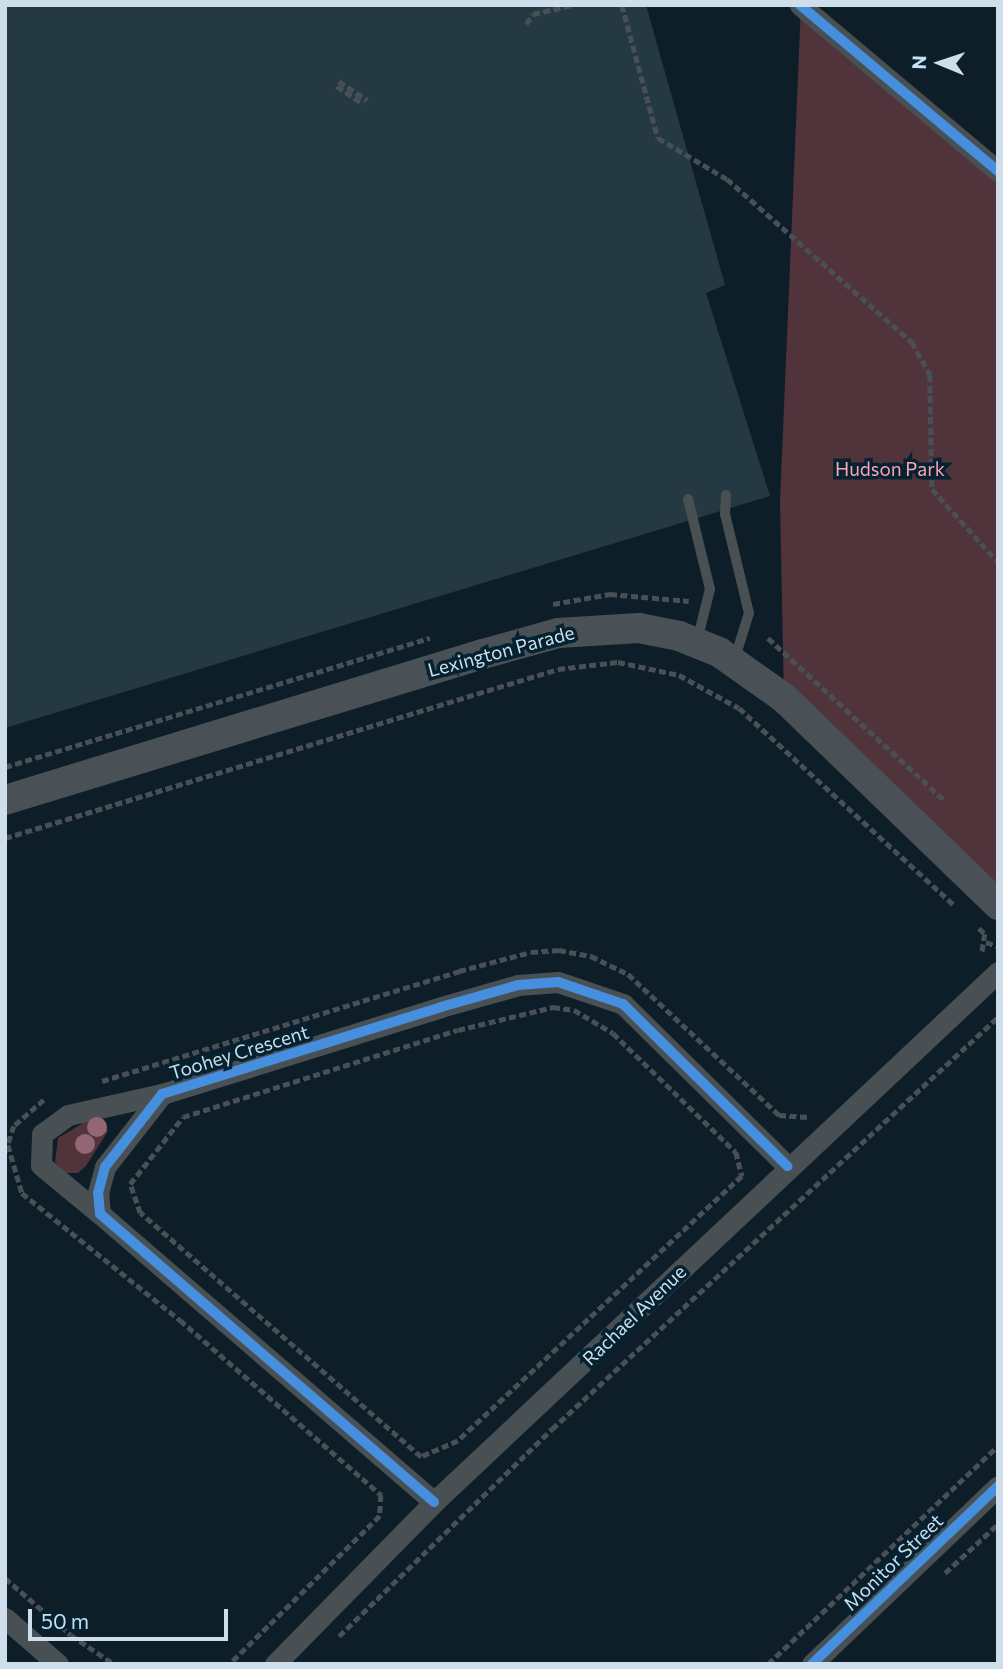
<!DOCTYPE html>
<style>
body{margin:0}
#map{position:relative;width:1003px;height:1669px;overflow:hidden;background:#0e1e28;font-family:Commissioner,sans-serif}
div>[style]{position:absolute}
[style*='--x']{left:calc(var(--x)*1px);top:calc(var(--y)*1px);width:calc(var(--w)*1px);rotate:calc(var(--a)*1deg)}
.green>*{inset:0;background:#51343b}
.building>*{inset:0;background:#253943}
.path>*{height:4.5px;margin-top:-2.25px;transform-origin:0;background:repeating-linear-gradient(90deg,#484f55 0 7px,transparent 0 10.5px)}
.service>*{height:10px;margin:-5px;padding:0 5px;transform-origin:5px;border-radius:5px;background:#495054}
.minor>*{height:21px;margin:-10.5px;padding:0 10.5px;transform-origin:10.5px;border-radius:10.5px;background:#495054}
.secondary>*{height:30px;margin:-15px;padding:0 15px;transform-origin:15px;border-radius:15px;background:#4a5156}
.cycleway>*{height:10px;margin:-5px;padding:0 5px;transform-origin:5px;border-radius:5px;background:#468fdf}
.trees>*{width:20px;height:20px;margin:-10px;border-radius:50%;background:#926773}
span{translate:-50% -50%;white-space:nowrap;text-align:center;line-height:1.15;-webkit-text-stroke:7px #042232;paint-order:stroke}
.park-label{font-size:19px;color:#fea3b1}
.street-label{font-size:19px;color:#cedeea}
.frame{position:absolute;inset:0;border:7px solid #cedeea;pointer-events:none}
.north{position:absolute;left:905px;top:28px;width:70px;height:70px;-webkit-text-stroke:5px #042232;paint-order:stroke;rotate:272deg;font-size:19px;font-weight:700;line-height:28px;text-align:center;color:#cedeea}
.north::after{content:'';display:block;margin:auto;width:24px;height:32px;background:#cedeea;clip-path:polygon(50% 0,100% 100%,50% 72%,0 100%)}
.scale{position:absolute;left:28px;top:1609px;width:200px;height:32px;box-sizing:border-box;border:4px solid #cedeea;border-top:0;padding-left:9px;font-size:21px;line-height:24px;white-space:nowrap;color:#cedeea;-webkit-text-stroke:5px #042232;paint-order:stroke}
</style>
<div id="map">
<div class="green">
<div style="clip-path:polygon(801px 5px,998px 171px,998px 902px,784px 698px,780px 502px)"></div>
<div style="clip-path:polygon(90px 1119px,103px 1121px,108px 1131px,86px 1166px,78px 1173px,65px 1173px,55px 1162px,58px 1138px)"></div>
</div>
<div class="building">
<div style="clip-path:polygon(5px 5px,646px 5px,725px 285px,706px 293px,770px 496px,5px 728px)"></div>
</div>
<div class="path">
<div style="--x:622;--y:5;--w:138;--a:74.9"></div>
<div style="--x:658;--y:138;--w:80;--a:30.7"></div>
<div style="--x:727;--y:179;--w:247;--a:41.4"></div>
<div style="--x:912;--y:342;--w:38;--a:61"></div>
<div style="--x:930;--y:375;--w:114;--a:89"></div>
<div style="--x:932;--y:489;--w:98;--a:47.9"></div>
<div style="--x:526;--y:24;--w:12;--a:-55"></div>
<div style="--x:533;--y:14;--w:39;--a:-13"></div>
<div style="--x:339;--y:81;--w:34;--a:34"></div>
<div style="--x:337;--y:86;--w:32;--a:34"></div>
<div style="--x:553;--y:604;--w:58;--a:-10"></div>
<div style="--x:610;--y:594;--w:79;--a:5.1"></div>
<div style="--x:768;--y:638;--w:238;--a:42.6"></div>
<div style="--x:5;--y:767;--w:444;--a:-16.9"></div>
<div style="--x:5;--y:838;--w:578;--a:-16.99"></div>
<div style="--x:558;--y:669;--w:60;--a:-6.7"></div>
<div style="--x:618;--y:662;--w:62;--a:12"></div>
<div style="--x:679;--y:675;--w:68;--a:28.8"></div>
<div style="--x:739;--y:708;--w:292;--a:42.5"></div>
<div style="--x:979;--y:928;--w:8;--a:45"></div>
<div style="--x:985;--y:934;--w:19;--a:99"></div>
<div style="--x:986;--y:942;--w:12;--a:20"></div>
<div style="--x:553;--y:1007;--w:21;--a:8"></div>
<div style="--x:574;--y:1010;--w:45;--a:30.5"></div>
<div style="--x:613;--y:1033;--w:171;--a:44.1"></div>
<div style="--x:736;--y:1152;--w:25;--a:76"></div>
<div style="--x:742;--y:1176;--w:388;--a:137"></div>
<div style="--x:458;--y:1441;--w:40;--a:156.6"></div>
<div style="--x:421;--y:1457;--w:372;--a:-139"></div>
<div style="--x:140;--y:1213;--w:31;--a:-109"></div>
<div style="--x:130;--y:1184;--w:85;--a:-51.7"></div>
<div style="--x:183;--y:1117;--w:288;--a:-17.6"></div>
<div style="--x:458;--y:1030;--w:98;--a:-13.6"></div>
<div style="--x:102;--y:1081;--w:374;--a:-17.1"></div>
<div style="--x:459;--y:971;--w:74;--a:-14.8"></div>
<div style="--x:531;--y:952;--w:28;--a:-4"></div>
<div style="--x:559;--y:950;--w:33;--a:11"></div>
<div style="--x:591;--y:956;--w:41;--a:25.9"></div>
<div style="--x:628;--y:974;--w:207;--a:43"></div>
<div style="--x:779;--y:1115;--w:28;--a:4"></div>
<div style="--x:44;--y:1100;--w:40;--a:139"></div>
<div style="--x:14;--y:1126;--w:20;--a:108"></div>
<div style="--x:8;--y:1145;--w:50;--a:73.7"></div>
<div style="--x:22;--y:1193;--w:203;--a:38.8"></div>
<div style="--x:180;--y:1320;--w:267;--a:41"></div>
<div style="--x:381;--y:1495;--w:21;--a:93"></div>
<div style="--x:380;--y:1516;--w:211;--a:135.4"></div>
<div style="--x:945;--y:1573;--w:72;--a:-42.8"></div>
<div style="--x:5;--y:1578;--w:87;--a:40.8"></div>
<div style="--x:71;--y:1635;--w:52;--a:34"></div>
<div style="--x:339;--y:1636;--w:297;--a:-44.2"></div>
<div style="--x:552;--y:1429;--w:607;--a:-42.73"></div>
<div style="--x:768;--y:1664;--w:317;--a:-43.5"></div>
</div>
<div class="service">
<div style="--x:726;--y:495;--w:19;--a:93"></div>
<div style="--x:725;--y:514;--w:102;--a:76.4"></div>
<div style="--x:749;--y:613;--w:50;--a:107.4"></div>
<div style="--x:688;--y:499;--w:93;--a:76.3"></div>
<div style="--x:710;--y:589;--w:54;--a:104"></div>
</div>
<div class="minor">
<div style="--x:800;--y:5;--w:258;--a:40"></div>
<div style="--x:100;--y:1214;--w:77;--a:-140.3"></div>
<div style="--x:41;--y:1165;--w:31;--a:-88"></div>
<div style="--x:42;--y:1134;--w:32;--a:-36"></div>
<div style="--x:68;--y:1115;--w:96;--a:-12.6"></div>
<div style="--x:434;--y:1502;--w:441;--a:-139.2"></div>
<div style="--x:100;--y:1214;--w:21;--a:-95"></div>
<div style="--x:98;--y:1193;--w:27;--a:-75"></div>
<div style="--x:105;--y:1167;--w:93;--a:-52"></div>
<div style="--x:162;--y:1094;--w:292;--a:-17.3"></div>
<div style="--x:441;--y:1007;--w:80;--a:-15.9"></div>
<div style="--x:518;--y:985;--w:40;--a:-4.3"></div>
<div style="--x:558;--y:982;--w:69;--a:18.7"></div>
<div style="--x:623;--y:1004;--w:231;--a:44.6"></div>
<div style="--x:5;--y:1618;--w:70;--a:41"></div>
<div style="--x:275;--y:1664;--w:227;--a:-45.5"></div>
<div style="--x:434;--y:1502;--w:774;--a:-43.22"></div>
<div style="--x:812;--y:1664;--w:257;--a:-43.7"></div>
</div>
<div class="secondary">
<div style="--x:5;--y:800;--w:500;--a:-17"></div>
<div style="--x:483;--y:654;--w:78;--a:-15.6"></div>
<div style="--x:558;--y:633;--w:81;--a:-3.5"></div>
<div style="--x:639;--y:628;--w:41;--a:11.3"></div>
<div style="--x:679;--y:636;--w:43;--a:21.8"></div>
<div style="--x:719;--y:652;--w:80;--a:35.3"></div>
<div style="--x:784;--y:698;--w:298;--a:44"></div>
</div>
<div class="cycleway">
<div style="--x:800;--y:5;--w:258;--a:40"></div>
<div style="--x:434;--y:1502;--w:441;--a:-139.2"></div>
<div style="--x:100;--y:1214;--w:21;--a:-95"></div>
<div style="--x:98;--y:1193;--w:27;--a:-75"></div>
<div style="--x:105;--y:1167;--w:93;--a:-52"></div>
<div style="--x:162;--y:1094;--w:292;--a:-17.3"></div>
<div style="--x:441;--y:1007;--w:80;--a:-15.9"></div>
<div style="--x:518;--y:985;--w:40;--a:-4.3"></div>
<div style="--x:558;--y:982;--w:69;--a:18.7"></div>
<div style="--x:623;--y:1004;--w:231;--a:44.6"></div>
<div style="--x:812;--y:1664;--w:257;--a:-43.7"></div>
</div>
<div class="trees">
<div style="left:97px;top:1127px"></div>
<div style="left:85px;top:1144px"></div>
</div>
<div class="park-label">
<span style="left:890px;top:469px">Hudson Park</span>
</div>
<div class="street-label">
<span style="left:501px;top:651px;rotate:-15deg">Lexington Parade</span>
<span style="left:239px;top:1052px;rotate:-17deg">Toohey Crescent</span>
<span style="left:634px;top:1315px;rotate:-44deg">Rachael Avenue</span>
<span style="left:893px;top:1562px;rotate:-44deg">Monitor Street</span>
</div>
<div class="frame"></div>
<div class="north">N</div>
<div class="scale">50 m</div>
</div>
